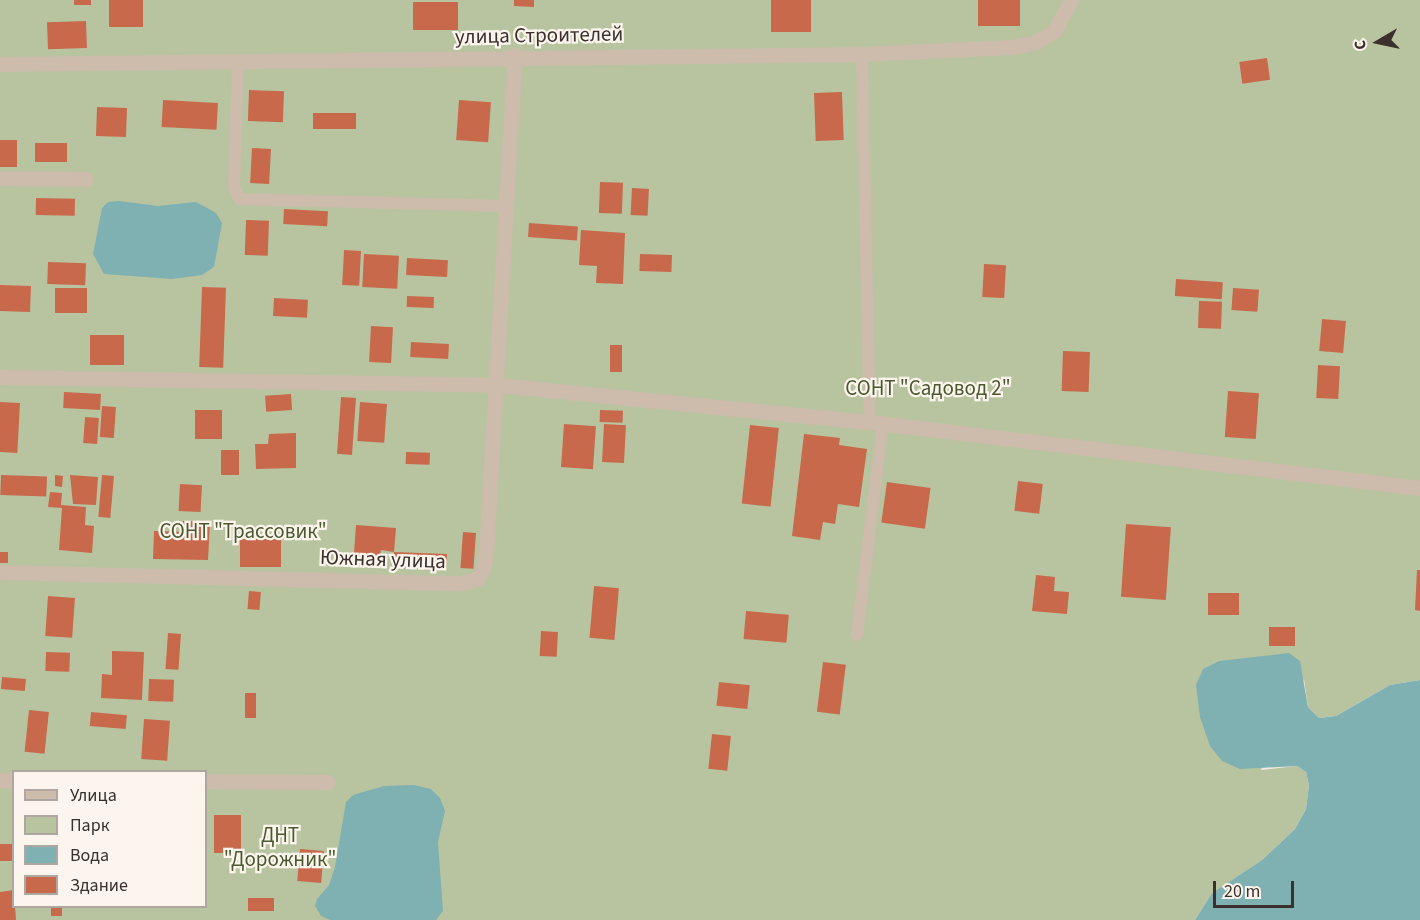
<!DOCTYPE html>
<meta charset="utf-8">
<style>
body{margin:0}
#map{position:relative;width:1420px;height:920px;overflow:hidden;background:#f4ebe1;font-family:"Source Sans 3",sans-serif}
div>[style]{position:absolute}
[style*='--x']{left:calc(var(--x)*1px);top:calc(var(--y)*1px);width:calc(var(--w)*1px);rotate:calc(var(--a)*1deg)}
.green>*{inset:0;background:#b8c4a0}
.water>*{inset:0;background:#7fb0b2}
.building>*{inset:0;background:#c8694b;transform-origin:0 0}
.service>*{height:12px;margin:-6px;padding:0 6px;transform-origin:6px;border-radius:6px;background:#cdbbac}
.minor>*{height:15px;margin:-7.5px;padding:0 7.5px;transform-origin:7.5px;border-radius:7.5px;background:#cdbbac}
span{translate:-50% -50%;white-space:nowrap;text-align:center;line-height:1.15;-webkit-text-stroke:4.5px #fbf5ee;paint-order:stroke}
.street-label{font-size:21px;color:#3b302b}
.park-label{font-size:21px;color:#4a5a2e}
.legend{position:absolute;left:12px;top:770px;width:195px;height:138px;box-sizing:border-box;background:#fbf5ee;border:2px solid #aea6a0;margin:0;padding:8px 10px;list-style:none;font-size:18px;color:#3b302b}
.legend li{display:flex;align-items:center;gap:12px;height:30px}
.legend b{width:30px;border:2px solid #aea6a0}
.north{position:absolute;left:1348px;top:12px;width:60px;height:60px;-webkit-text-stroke:4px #fbf5ee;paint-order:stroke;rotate:261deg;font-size:16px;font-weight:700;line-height:24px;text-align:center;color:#3b302b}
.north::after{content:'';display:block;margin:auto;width:21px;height:27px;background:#3b302b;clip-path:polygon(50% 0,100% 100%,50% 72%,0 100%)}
.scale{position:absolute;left:1213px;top:881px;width:81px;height:27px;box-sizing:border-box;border:3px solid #3b302b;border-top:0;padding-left:8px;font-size:18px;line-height:21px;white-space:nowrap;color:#3b302b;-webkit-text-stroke:4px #fbf5ee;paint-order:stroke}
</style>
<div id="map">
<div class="green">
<div style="clip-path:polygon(evenodd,0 0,1420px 0,1420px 680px,1390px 685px,1336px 716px,1319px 718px,1308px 707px,1304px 679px,1261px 770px,1297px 766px,1306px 772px,1309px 785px,1306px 809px,1295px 829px,1262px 860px,1212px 893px,1195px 920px,0 920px,0 0,14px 772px,206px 772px,206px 906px,14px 906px,14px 772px)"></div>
</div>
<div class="water">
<div style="clip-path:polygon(119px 201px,158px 206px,196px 202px,216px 213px,222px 223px,214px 267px,202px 275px,172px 279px,104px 274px,93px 254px,102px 208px,108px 202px)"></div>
<div style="clip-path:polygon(1289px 653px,1300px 661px,1308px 707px,1319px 718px,1336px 716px,1390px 685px,1420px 680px,1420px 920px,1195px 920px,1212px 893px,1262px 860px,1295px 829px,1306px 809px,1309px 785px,1306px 772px,1297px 766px,1240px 769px,1222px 761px,1210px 746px,1200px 717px,1196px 685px,1203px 669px,1219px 661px)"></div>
<div style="clip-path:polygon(414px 785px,431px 789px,440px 798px,445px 811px,438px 842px,443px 911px,436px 920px,330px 920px,321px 916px,315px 906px,317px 899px,329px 885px,335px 867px,346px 802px,353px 795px,384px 786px)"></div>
</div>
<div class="building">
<div style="left:74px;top:0;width:17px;height:5px"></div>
<div style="left:109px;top:0;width:34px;height:27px"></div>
<div style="clip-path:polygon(514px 0,534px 0,534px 7px,514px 6px)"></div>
<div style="left:771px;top:0;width:40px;height:32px"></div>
<div style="left:978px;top:0;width:42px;height:26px"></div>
<div style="left:413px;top:2px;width:45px;height:28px"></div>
<div style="left:86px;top:21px;width:27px;height:39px;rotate:88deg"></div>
<div style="left:1267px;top:58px;width:22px;height:28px;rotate:82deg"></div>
<div style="left:249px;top:90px;width:35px;height:31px;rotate:2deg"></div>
<div style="left:842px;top:92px;width:48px;height:28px;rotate:88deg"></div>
<div style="left:163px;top:100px;width:55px;height:27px;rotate:3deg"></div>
<div style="left:459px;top:100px;width:32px;height:40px;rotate:4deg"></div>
<div style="left:97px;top:107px;width:30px;height:29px;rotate:2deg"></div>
<div style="left:313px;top:113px;width:43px;height:16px"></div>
<div style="left:0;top:140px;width:17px;height:27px"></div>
<div style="left:35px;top:143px;width:32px;height:19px"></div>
<div style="left:252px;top:148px;width:19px;height:35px;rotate:3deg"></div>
<div style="left:600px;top:182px;width:23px;height:31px;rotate:2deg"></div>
<div style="left:632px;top:188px;width:17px;height:27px;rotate:3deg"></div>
<div style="left:36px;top:198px;width:39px;height:17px;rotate:1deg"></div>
<div style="left:284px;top:209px;width:44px;height:15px;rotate:3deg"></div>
<div style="left:246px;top:220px;width:23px;height:35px;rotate:2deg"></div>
<div style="left:529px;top:223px;width:49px;height:14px;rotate:4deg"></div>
<div style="clip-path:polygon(581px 230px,625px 233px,623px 284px,596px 283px,597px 266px,579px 265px)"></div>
<div style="left:344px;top:250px;width:17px;height:35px;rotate:3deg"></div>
<div style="left:364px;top:254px;width:35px;height:33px;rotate:3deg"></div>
<div style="left:640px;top:254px;width:32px;height:17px;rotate:2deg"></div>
<div style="left:407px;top:258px;width:41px;height:17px;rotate:3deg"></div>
<div style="left:48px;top:262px;width:38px;height:22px;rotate:2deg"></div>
<div style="left:984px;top:264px;width:22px;height:33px;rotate:3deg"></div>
<div style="left:1176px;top:279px;width:47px;height:17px;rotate:4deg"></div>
<div style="left:0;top:285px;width:31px;height:26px;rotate:2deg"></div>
<div style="left:202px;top:287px;width:24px;height:80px;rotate:2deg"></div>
<div style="left:55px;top:288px;width:32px;height:25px"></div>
<div style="left:1233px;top:288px;width:26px;height:22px;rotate:4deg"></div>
<div style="left:407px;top:296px;width:27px;height:11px;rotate:2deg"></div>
<div style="left:274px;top:298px;width:34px;height:18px;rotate:3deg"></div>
<div style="left:1199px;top:301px;width:23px;height:27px;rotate:2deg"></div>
<div style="left:1322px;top:319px;width:24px;height:32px;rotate:5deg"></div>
<div style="left:371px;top:326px;width:22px;height:36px;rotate:3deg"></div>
<div style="left:90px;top:335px;width:34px;height:30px"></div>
<div style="left:411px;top:342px;width:38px;height:15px;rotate:3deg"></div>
<div style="left:610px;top:345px;width:12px;height:27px"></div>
<div style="left:1063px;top:351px;width:27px;height:40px;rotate:2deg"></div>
<div style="left:1318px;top:365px;width:22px;height:33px;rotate:3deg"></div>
<div style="left:1228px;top:391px;width:31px;height:46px;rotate:4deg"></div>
<div style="left:64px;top:392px;width:37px;height:16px;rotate:3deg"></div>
<div style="left:291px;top:394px;width:16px;height:26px;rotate:86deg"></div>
<div style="left:341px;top:397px;width:15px;height:57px;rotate:4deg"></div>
<div style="left:0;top:402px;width:20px;height:50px;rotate:3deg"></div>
<div style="left:360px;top:402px;width:27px;height:39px;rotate:4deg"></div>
<div style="left:102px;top:406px;width:14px;height:31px;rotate:4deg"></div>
<div style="left:195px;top:410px;width:27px;height:29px"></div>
<div style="left:600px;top:410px;width:23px;height:12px;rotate:2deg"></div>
<div style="left:85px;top:417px;width:14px;height:26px;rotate:4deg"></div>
<div style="left:564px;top:424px;width:32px;height:43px;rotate:4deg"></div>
<div style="left:604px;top:424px;width:22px;height:38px;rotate:3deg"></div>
<div style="left:750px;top:425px;width:29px;height:79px;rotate:6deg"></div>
<div style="clip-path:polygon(296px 433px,296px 468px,256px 469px,255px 444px,268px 444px,269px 434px)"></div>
<div style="clip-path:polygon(804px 434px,840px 438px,839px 445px,867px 449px,859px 507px,838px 504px,835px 524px,823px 522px,820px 540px,792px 536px)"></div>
<div style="left:221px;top:450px;width:18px;height:25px"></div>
<div style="left:406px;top:452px;width:24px;height:12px;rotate:2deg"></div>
<div style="left:1px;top:475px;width:46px;height:20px;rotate:2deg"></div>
<div style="clip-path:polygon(55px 475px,63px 476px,62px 487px,55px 486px)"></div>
<div style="clip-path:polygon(70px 475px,98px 477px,96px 505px,73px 504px)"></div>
<div style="left:102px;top:475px;width:12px;height:42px;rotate:5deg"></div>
<div style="left:1018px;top:481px;width:25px;height:30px;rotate:7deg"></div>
<div style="left:887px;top:482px;width:44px;height:41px;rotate:8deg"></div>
<div style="left:180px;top:484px;width:22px;height:27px;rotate:3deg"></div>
<div style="clip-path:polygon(50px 492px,62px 493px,61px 505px,86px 507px,85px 525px,94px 526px,92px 553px,59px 550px,62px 508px,48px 507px)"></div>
<div style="clip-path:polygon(183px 521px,210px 522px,208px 560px,153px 559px,154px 531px,183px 532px)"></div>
<div style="left:1126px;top:524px;width:45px;height:73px;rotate:4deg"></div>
<div style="clip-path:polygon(356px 525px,396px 528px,394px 552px,447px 554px,446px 570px,394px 568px,394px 552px,381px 550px,380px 556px,354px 553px)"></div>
<div style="left:463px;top:532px;width:13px;height:36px;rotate:4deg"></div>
<div style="left:240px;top:539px;width:41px;height:28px"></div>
<div style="left:0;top:552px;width:8px;height:11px"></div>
<div style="clip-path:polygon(1417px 570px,1420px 570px,1420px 611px,1415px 610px)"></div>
<div style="clip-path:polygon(1036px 575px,1055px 577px,1054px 591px,1069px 592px,1067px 614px,1032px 611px)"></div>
<div style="left:594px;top:586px;width:25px;height:52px;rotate:5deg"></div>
<div style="left:249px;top:591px;width:12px;height:18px;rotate:5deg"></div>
<div style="left:1208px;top:593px;width:31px;height:22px"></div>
<div style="left:48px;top:596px;width:27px;height:40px;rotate:4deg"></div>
<div style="left:746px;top:611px;width:43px;height:28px;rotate:5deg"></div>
<div style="left:1269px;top:627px;width:26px;height:19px"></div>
<div style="left:541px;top:631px;width:17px;height:25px;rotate:3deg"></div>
<div style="left:168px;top:633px;width:13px;height:36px;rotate:4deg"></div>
<div style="clip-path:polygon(112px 651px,144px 652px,142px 700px,101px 698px,102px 674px,112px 675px)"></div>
<div style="left:46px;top:652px;width:24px;height:19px;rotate:2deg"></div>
<div style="left:823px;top:662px;width:23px;height:50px;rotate:7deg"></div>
<div style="left:2px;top:677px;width:24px;height:12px;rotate:5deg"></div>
<div style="left:149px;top:679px;width:25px;height:22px;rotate:2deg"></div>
<div style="left:719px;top:682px;width:31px;height:24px;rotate:6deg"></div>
<div style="left:245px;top:693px;width:11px;height:25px"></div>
<div style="left:29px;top:710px;width:20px;height:42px;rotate:6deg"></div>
<div style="left:91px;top:712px;width:36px;height:14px;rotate:5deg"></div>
<div style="left:144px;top:719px;width:26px;height:40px;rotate:4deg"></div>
<div style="left:712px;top:734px;width:19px;height:35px;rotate:6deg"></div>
<div style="left:214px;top:815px;width:27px;height:38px"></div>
<div style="left:0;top:844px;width:13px;height:17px"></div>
<div style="left:300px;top:849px;width:24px;height:32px;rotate:5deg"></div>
<div style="clip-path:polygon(14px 890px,16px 920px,0 920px,0 892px)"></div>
<div style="left:274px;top:898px;width:13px;height:26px;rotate:90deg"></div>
<div style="left:51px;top:906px;width:11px;height:10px"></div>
</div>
<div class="service">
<div style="--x:862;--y:54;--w:368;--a:88.8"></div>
<div style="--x:238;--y:61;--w:126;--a:91.8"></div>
<div style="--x:234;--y:187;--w:13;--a:67"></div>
<div style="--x:239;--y:199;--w:270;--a:1.5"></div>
<div style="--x:857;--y:635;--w:213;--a:-83"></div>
</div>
<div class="minor">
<div style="--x:0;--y:64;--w:862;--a:-0.66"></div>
<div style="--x:862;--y:54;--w:150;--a:-2.7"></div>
<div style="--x:1012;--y:47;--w:25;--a:-12"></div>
<div style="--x:1036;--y:42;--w:21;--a:-31"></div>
<div style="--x:1054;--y:31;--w:35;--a:-61"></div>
<div style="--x:0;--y:178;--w:86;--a:0.7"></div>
<div style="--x:0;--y:377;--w:497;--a:0.9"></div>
<div style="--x:497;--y:385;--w:375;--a:5.7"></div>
<div style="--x:870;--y:422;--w:554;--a:6.84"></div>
<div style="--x:0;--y:572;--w:460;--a:1.4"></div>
<div style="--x:460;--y:583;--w:17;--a:-13"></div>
<div style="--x:477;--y:579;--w:14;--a:-60"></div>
<div style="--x:484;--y:567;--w:31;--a:-84"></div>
<div style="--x:487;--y:536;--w:482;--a:-86.7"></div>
<div style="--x:0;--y:780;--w:14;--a:4"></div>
<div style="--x:206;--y:781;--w:122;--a:0.5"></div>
</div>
<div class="street-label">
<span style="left:539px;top:35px;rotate:-1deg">улица Строителей</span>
<span style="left:383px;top:559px;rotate:2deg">Южная улица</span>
</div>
<div class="park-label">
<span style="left:928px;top:388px">СОНТ "Садовод 2"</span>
<span style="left:243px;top:531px">СОНТ "Трассовик"</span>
<span style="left:280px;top:847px">ДНТ<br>"Дорожник"</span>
</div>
<ul class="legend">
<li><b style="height:8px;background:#cdbbac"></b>Улица</li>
<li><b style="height:16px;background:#b8c4a0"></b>Парк</li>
<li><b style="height:16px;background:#7fb0b2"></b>Вода</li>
<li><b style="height:16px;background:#c8694b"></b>Здание</li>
</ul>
<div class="north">С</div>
<div class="scale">20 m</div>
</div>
